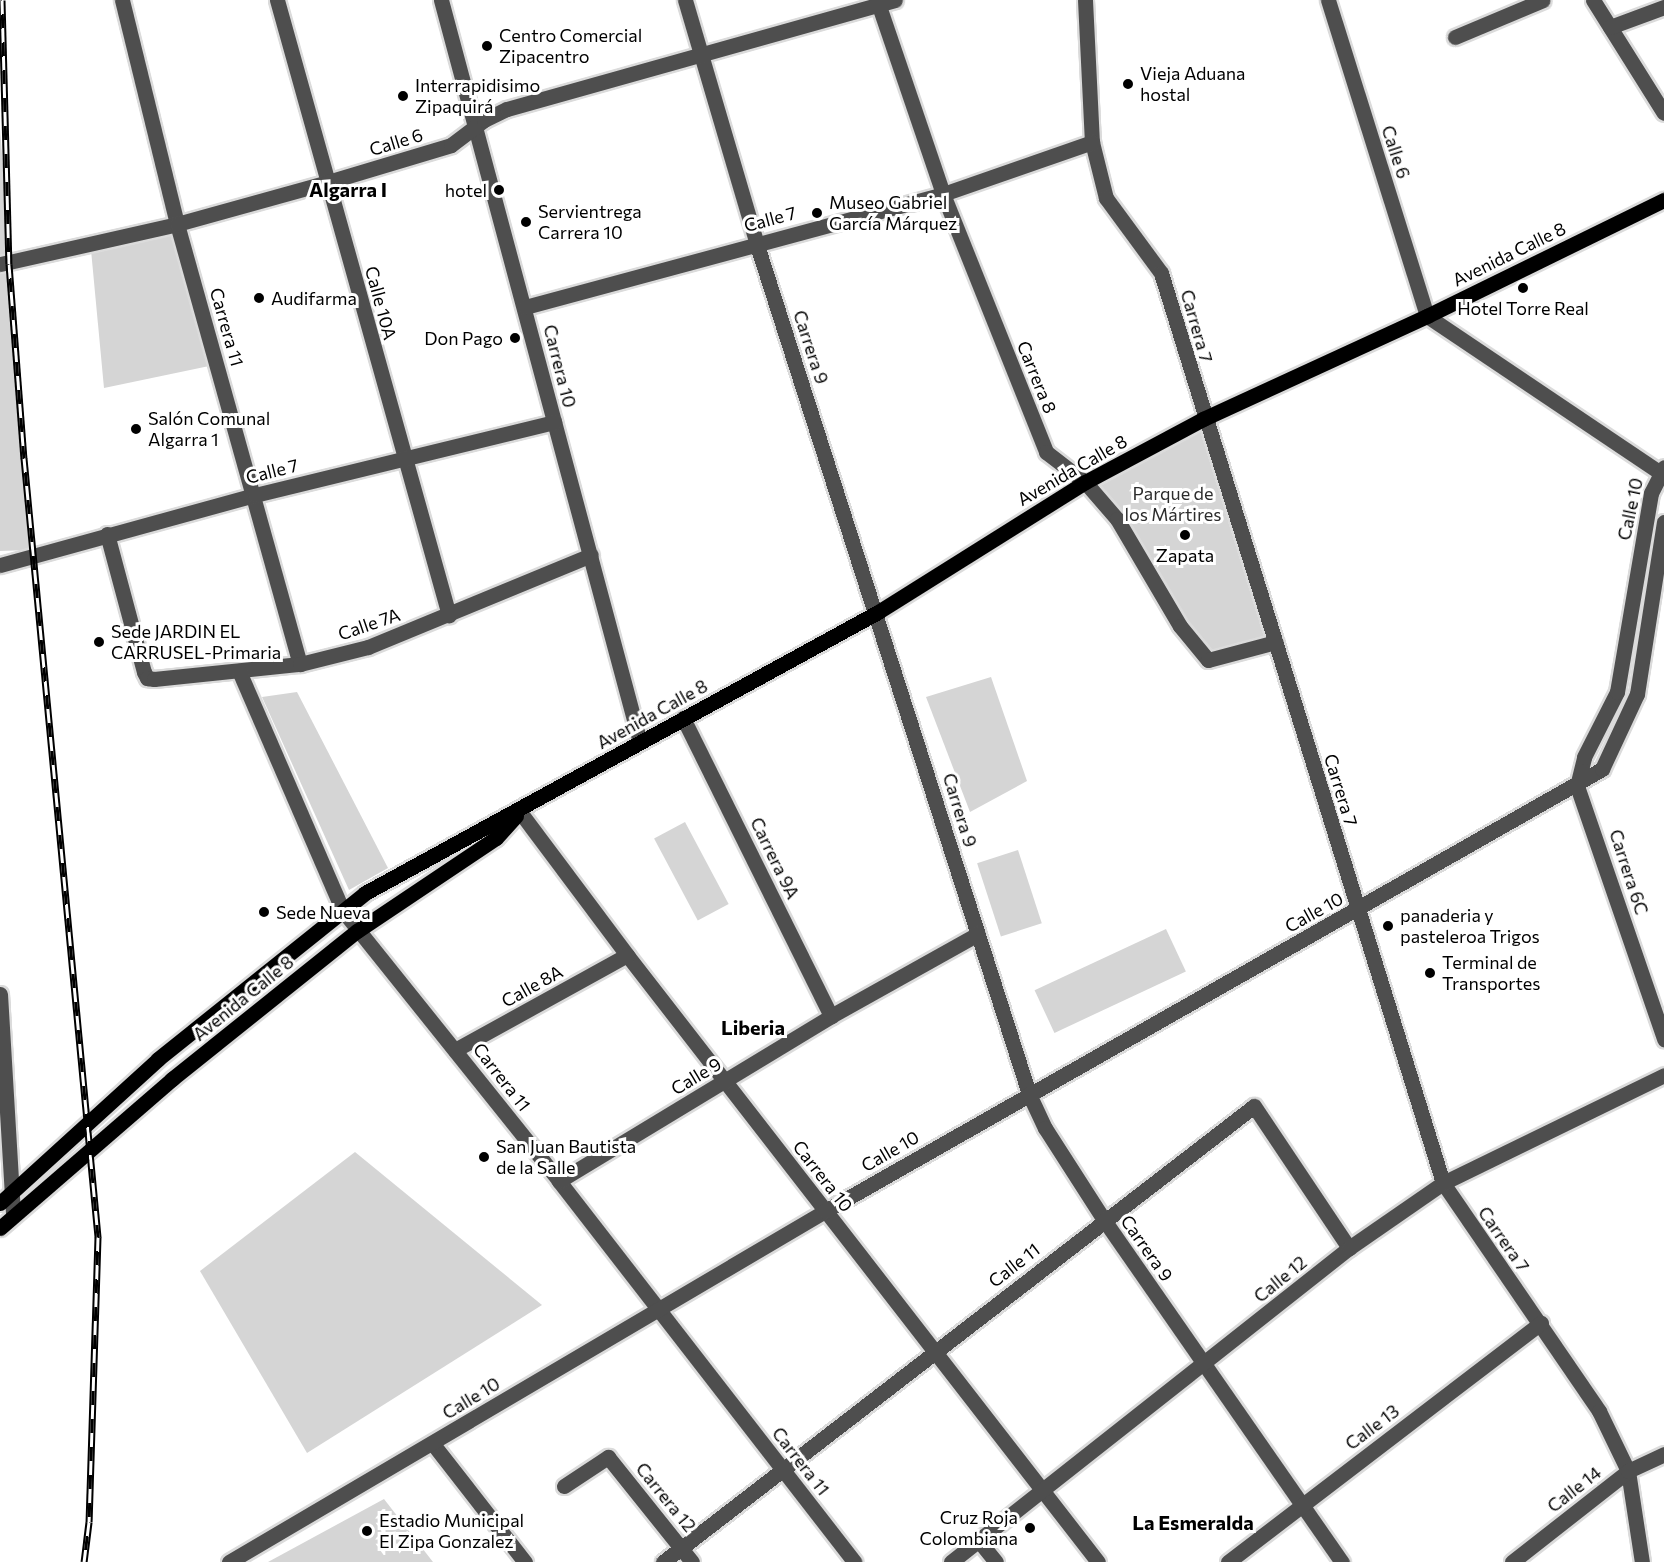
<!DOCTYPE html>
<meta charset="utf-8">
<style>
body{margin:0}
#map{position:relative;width:1664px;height:1562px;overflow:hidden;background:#fff;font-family:Commissioner,sans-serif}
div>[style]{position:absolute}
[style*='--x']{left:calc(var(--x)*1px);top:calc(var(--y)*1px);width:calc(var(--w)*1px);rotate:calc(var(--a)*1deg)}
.green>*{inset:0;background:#d5d5d5;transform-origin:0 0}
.roads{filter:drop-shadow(2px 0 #dbdbdb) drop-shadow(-2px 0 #dbdbdb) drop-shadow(0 2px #dbdbdb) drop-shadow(0 -2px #dbdbdb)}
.minor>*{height:15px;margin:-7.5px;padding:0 7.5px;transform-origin:7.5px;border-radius:7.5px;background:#4e4e4e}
.major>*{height:15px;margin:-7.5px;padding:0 7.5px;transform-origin:7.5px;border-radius:7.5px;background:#000}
.rail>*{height:7px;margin-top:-3.5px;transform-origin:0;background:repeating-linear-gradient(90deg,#fff 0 14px,#000 0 28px);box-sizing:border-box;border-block:2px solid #000}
.dots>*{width:16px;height:16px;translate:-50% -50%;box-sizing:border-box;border:3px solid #fff;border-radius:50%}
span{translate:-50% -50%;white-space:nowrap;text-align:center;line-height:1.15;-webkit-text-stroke:6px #fff;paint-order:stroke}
.poi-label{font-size:18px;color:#000}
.left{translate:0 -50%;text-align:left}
.right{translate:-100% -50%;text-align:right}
.street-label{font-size:18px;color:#000}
.park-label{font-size:18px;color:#2c2c2c}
.neighbourhood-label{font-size:20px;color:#000;font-weight:700}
</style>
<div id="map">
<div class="green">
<div style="clip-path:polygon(0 128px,10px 260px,29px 550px,0 551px)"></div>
<div style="clip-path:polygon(176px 228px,214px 365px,104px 388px,91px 250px)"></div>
<div style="clip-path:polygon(1207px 426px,1270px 634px,1210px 657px,1093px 484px)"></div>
<div style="clip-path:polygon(991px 677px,1027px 781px,970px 812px,926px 697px)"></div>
<div style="clip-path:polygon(297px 692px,388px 868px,349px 890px,262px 697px)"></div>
<div style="left:685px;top:822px;width:93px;height:35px;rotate:62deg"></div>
<div style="left:1018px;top:850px;width:77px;height:43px;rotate:72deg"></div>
<div style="left:1166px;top:929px;width:47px;height:145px;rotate:65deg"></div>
<div style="clip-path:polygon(355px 1152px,542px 1305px,307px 1453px,200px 1271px)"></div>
<div style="clip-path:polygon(384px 1499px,433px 1562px,268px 1562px)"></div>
</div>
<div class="roads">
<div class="minor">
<div style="--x:122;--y:0;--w:231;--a:76.2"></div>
<div style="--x:177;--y:224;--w:457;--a:74.4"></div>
<div style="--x:277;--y:0;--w:639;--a:74.38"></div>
<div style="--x:441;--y:0;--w:768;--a:74.99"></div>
<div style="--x:685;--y:0;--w:252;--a:73.6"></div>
<div style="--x:756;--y:242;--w:895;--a:72.23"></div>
<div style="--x:1029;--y:1094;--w:38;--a:65"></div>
<div style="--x:1045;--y:1128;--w:109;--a:57.3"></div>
<div style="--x:1104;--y:1220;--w:417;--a:55.2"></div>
<div style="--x:877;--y:0;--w:205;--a:71.2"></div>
<div style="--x:943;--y:194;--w:278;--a:68.2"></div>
<div style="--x:1046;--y:452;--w:49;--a:37.6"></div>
<div style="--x:1085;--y:482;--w:49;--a:49.1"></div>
<div style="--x:1117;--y:519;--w:124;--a:59.5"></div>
<div style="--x:1180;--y:626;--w:44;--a:50.5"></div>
<div style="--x:1208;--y:660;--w:70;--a:-14.8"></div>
<div style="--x:1085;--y:0;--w:142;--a:87.2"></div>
<div style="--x:1092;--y:142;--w:58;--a:76"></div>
<div style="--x:1106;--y:198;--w:93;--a:53.7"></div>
<div style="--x:1161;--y:273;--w:953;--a:72.78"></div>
<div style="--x:1443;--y:1183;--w:276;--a:55.6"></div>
<div style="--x:1599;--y:1411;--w:67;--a:64.2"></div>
<div style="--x:1628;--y:1471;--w:92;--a:81.3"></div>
<div style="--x:1328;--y:0;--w:331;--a:72.6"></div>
<div style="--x:1427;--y:316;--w:285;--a:33.9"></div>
<div style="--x:1593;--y:0;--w:133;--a:57.9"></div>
<div style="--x:1610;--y:27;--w:58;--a:-20.3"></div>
<div style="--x:1455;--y:37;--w:95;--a:-22.8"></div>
<div style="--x:0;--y:264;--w:181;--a:-12.7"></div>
<div style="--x:177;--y:224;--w:157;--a:-15.5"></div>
<div style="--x:328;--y:182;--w:128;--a:-16.7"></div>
<div style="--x:451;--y:145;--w:41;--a:-37.1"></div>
<div style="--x:484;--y:120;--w:25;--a:-26"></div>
<div style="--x:507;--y:109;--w:403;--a:-15.7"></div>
<div style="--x:525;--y:307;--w:433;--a:-15.1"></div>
<div style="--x:943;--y:194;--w:158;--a:-19.2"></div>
<div style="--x:107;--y:534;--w:143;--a:75"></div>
<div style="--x:144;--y:672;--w:7;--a:63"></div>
<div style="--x:147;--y:678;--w:7;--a:8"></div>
<div style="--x:154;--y:679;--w:147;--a:-5.9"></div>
<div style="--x:300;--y:664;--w:70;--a:-14"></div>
<div style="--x:368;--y:647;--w:241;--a:-22.4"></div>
<div style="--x:0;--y:565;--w:264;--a:-15.4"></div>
<div style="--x:255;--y:495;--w:308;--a:-13.7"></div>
<div style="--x:239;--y:671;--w:262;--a:66.6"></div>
<div style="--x:343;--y:911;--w:346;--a:51.3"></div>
<div style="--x:559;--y:1181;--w:482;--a:52.2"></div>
<div style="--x:683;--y:718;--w:333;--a:63.6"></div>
<div style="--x:1577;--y:786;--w:30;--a:-76"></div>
<div style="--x:1584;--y:757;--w:73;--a:-63.1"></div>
<div style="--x:1617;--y:692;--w:202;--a:-80.3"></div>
<div style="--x:1651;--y:493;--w:29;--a:-63"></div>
<div style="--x:1577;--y:786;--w:268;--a:71"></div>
<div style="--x:520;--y:812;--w:179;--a:53.2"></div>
<div style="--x:627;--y:955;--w:768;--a:52.19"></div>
<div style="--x:0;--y:994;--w:221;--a:86.6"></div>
<div style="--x:455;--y:1050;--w:196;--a:-28.9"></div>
<div style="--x:559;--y:1181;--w:318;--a:-31.2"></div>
<div style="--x:831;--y:1016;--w:168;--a:-29.2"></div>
<div style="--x:433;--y:1444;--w:150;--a:52.1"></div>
<div style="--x:564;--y:1486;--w:53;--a:-33.4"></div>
<div style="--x:608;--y:1457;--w:134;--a:51.3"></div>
<div style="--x:979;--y:1541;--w:27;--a:51"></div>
<div style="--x:229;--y:1562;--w:692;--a:-30.49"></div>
<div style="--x:825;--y:1211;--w:894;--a:-29.63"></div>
<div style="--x:1602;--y:769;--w:83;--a:-65"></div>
<div style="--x:1637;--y:694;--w:174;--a:-81.1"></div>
<div style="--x:663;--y:1562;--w:746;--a:-37.65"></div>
<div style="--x:1254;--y:1106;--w:171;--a:56.2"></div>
<div style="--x:951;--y:1562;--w:507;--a:-38.27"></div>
<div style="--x:1349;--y:1248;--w:114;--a:-34.7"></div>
<div style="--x:1443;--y:1183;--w:246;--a:-26"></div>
<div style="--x:1228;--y:1562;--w:394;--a:-37.4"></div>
<div style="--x:1512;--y:1562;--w:147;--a:-38.1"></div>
<div style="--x:1628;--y:1471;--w:40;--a:-25"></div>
</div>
<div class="major">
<div style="--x:0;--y:1203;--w:214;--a:-42.3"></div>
<div style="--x:158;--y:1059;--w:265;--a:-38.7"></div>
<div style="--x:365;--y:893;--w:585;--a:-28.71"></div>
<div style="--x:878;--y:612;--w:244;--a:-32.1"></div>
<div style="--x:1085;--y:482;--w:134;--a:-28.1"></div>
<div style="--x:1203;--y:419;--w:247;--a:-24.7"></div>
<div style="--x:1427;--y:316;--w:264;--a:-26.1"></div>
<div style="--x:0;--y:1228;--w:228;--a:-40.9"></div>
<div style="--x:172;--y:1079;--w:237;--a:-38.7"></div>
<div style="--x:357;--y:931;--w:167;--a:-33.8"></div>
<div style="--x:496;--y:838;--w:30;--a:-48"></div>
</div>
</div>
<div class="rail">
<div style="--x:2;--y:0;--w:264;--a:88.5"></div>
<div style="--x:9;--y:264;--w:195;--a:85.6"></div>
<div style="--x:24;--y:458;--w:783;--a:84.57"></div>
<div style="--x:98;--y:1237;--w:285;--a:91.8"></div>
<div style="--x:89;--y:1522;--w:40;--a:97.1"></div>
</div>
<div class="dots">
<div style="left:487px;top:46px;background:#000"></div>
<div style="left:1128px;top:84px;background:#000"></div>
<div style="left:403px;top:96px;background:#000"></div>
<div style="left:499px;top:190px;background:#000"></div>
<div style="left:817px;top:213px;background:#000"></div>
<div style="left:526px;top:222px;background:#000"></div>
<div style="left:1523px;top:288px;background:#000"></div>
<div style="left:259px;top:298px;background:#000"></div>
<div style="left:515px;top:338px;background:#000"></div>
<div style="left:136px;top:429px;background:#000"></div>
<div style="left:1185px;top:535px;background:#000"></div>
<div style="left:99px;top:642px;background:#000"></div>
<div style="left:264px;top:912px;background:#000"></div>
<div style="left:1388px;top:926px;background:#000"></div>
<div style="left:1430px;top:973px;background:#000"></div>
<div style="left:484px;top:1157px;background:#000"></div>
<div style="left:1030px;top:1528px;background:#000"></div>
<div style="left:367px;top:1531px;background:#000"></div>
</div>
<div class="poi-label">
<span class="left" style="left:499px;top:46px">Centro Comercial<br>Zipacentro</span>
<span class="left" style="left:1140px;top:84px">Vieja Aduana<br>hostal</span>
<span class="left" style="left:415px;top:96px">Interrapidisimo<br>Zipaquirá</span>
<span class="right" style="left:487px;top:190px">hotel</span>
<span class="left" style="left:829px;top:213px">Museo Gabriel<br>García Márquez</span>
<span class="left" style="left:538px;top:222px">Servientrega<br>Carrera 10</span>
<span class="left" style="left:271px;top:298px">Audifarma</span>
<span style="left:1523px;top:308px">Hotel Torre Real</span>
<span class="right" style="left:503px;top:338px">Don Pago</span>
<span class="left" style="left:148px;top:429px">Salón Comunal<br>Algarra 1</span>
<span style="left:1185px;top:555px">Zapata</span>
<span class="left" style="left:111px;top:642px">Sede JARDIN EL<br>CARRUSEL-Primaria</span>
<span class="left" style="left:276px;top:912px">Sede Nueva</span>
<span class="left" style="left:1400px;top:926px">panaderia y<br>pasteleroa Trigos</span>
<span class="left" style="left:1442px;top:973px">Terminal de<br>Transportes</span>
<span class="left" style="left:496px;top:1157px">San Juan Bautista<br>de la Salle</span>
<span class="right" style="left:1018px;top:1528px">Cruz Roja<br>Colombiana</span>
<span class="left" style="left:379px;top:1531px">Estadio Municipal<br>El Zipa Gonzalez</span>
</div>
<div class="street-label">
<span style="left:396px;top:142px;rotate:-17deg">Calle 6</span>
<span style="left:1396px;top:152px;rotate:72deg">Calle 6</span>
<span style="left:770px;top:219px;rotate:-15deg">Calle 7</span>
<span style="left:1509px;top:254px;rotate:-26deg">Avenida Calle 8</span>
<span style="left:381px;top:303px;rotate:75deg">Calle 10A</span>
<span style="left:1197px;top:326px;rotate:74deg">Carrera 7</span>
<span style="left:227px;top:327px;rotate:74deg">Carrera 11</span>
<span style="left:811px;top:347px;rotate:72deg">Carrera 9</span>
<span style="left:560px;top:366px;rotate:76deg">Carrera 10</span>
<span style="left:1037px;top:377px;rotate:68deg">Carrera 8</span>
<span style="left:1072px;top:470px;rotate:-30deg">Avenida Calle 8</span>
<span style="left:272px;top:471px;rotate:-14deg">Calle 7</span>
<span style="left:1630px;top:509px;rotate:-78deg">Calle 10</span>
<span style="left:369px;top:624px;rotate:-19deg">Calle 7A</span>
<span style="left:652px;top:714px;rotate:-29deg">Avenida Calle 8</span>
<span style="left:1341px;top:790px;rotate:73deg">Carrera 7</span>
<span style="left:960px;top:810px;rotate:73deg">Carrera 9</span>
<span style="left:775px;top:858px;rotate:64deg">Carrera 9A</span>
<span style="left:1629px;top:872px;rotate:72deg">Carrera 6C</span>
<span style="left:1314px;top:912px;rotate:-29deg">Calle 10</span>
<span style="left:532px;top:986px;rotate:-29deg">Calle 8A</span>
<span style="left:243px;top:998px;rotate:-39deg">Avenida Calle 8</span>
<span style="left:696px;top:1076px;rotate:-31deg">Calle 9</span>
<span style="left:502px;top:1077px;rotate:52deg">Carrera 11</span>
<span style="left:890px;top:1151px;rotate:-30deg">Calle 10</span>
<span style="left:823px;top:1176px;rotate:52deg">Carrera 10</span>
<span style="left:1504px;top:1239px;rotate:55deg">Carrera 7</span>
<span style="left:1147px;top:1248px;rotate:55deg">Carrera 9</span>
<span style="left:1014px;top:1265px;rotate:-38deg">Calle 11</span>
<span style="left:1280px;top:1279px;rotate:-39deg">Calle 12</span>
<span style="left:471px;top:1398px;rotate:-31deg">Calle 10</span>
<span style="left:1372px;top:1427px;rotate:-37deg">Calle 13</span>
<span style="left:801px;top:1461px;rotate:52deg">Carrera 11</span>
<span style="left:1574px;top:1489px;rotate:-38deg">Calle 14</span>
<span style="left:666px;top:1497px;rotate:51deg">Carrera 12</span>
</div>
<div class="park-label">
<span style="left:1173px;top:504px">Parque de<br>los Mártires</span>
</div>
<div class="neighbourhood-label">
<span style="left:348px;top:189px">Algarra I</span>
<span style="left:753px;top:1027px">Liberia</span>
<span style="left:1193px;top:1522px">La Esmeralda</span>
</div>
</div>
